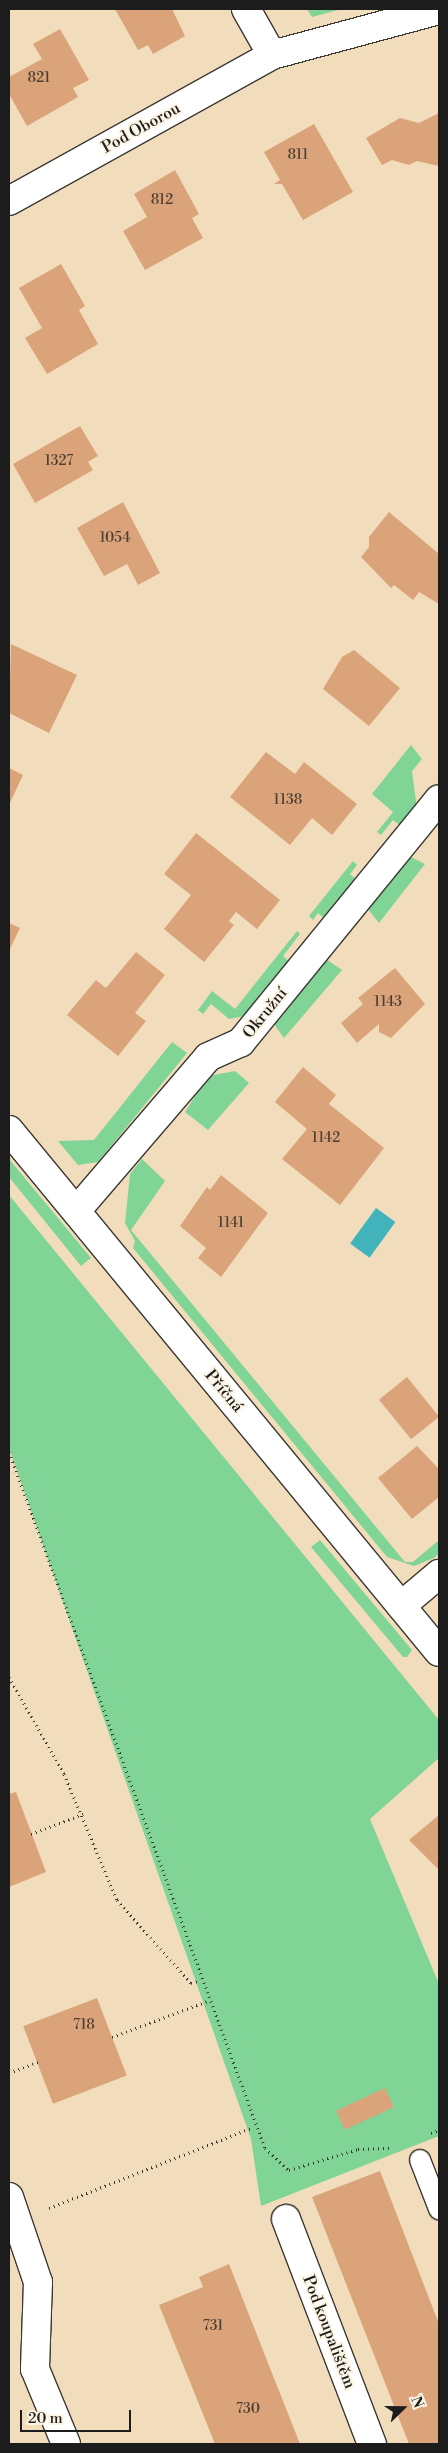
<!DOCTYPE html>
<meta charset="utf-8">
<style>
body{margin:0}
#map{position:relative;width:448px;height:2453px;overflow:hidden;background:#f1ddbc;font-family:"Libre Bodoni",serif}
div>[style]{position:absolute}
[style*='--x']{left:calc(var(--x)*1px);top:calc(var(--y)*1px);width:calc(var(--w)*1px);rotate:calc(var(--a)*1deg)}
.green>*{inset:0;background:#80d496}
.water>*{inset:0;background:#43b3bb;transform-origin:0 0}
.building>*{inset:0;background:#daa379;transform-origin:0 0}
.path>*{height:3px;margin-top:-1.5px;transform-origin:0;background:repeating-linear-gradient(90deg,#3c3934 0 1px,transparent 0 5px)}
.roads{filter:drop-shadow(1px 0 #3c3934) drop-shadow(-1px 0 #3c3934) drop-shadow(0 1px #3c3934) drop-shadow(0 -1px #3c3934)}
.service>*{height:20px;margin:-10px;padding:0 10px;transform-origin:10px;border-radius:10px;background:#fff}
.minor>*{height:28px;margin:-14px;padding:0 14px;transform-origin:14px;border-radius:14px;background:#fff}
span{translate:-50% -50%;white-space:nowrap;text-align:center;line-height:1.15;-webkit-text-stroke:4px #fcf5e5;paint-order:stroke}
.number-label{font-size:14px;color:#4c3e33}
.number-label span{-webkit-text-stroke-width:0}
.street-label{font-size:16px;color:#1c1c1c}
.frame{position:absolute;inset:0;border:10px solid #1c1c1c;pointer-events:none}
.north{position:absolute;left:378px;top:2383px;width:50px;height:50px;-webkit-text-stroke:4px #fcf5e5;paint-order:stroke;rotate:68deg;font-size:14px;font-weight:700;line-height:20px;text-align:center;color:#1c1c1c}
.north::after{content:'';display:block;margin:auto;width:18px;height:22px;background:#1c1c1c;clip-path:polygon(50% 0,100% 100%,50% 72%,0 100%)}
.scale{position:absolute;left:20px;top:2410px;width:111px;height:22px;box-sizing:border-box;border:2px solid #1c1c1c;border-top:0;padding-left:6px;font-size:15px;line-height:18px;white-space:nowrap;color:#1c1c1c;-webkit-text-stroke:4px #fcf5e5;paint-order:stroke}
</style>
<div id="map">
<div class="green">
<div style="clip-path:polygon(307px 9px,342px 9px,312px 17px)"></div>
<div style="clip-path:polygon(411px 745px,422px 759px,412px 771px,417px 809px,403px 828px,393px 820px,381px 835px,377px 832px,393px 812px,372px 794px)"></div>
<div style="clip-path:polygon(409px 856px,425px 864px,379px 923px,367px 908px)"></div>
<div style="clip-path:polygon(353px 861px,357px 865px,350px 874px,359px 882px,328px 922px,318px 913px,313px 920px,309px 916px)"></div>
<div style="clip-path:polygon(297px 931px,300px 934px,283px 956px,293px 965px,245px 1016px,229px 1019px,211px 1004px,203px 1014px,198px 1010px,212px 991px,235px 1009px)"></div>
<div style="clip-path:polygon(326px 959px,342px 970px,284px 1038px,274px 1024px)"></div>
<div style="clip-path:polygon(172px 1042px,187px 1053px,98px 1162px,78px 1165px,58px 1141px,94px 1140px)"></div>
<div style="clip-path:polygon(235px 1071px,249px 1083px,208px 1130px,185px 1112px,208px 1076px)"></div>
<div style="clip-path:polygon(9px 1159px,91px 1258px,81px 1266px,9px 1177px)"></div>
<div style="clip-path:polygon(142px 1159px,165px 1181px,131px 1230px,405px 1562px,413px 1562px,439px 1540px,439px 1553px,434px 1558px,414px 1566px,387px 1557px,133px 1248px,135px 1241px,125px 1223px,130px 1174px)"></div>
<div style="clip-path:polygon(9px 1195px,439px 1720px,439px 1758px,370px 1819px,439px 1984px,439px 2136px,261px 2206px,251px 2139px,9px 1448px)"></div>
<div style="clip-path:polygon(320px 1540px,412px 1650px,407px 1657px,403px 1657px,311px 1547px)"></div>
</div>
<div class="water">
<div style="left:376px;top:1208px;width:24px;height:44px;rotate:36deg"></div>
</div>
<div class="building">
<div style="clip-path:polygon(115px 9px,172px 9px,185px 36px,153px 54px,148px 45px,138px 50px)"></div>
<div style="clip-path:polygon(60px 29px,89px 80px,73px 88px,78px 97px,27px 126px,9px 94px,9px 77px,42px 59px,33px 44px)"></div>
<div style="clip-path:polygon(439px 113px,439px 166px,417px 161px,409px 165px,392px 160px,382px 165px,366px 138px,400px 118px,419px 123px)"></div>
<div style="clip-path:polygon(314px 124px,353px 192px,303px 220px,282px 184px,274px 184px,280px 180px,264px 152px)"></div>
<div style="clip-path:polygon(175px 170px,199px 214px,192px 218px,203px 238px,145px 270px,123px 231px,147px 217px,134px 194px)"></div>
<div style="clip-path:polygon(61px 264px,85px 306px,79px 310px,98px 344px,47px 374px,25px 338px,42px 328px,19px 288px)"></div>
<div style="clip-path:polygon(80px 426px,98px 456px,88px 462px,93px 470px,35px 503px,13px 464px)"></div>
<div style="clip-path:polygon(123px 502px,160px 573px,138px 585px,127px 564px,104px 576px,77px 528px)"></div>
<div style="clip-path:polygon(389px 512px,439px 554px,439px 604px,419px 592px,413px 600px,394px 585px,391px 588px,361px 557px,369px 547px,369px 537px)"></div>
<div style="clip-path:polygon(11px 644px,77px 675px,49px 733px,9px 713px)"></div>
<div style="clip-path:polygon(354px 650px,400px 688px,369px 726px,323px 689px,342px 657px)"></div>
<div style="clip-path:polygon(266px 752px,295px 774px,304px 762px,357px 804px,332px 835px,312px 818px,290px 845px,230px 797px)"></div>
<div style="clip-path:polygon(9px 768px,23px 775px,9px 805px)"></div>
<div style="clip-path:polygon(196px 833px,280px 900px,257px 929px,236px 912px,229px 921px,234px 925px,204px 962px,164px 929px,191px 895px,164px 874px)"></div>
<div style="clip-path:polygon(9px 923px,20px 928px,9px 951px)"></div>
<div style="clip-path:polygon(136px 952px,165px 975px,135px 1013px,146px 1021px,118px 1056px,67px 1015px,96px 980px,106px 988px)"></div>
<div style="clip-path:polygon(395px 968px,425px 1004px,391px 1038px,379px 1032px,379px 1024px,357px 1043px,341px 1023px,363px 1004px,358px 998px)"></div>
<div style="clip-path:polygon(303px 1067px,336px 1095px,329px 1104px,384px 1148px,340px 1205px,282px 1159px,307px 1129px,275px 1102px)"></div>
<div style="clip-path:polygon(221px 1175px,268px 1213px,221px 1277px,198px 1258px,206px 1248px,180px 1226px,207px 1187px,210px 1190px)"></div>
<div style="left:407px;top:1377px;width:51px;height:36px;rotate:51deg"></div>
<div style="clip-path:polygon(417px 1446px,439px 1469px,439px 1497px,412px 1519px,378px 1478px)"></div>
<div style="clip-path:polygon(16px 1792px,46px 1872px,9px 1887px,9px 1794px)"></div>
<div style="clip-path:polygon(439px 1815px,439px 1870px,409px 1840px)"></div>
<div style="left:97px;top:1998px;width:83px;height:79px;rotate:69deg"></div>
<div style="left:385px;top:2088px;width:21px;height:54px;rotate:65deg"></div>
<div style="clip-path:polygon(380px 2171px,439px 2324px,439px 2444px,409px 2444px,312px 2197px)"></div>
<div style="clip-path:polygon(229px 2264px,300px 2444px,215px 2444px,159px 2305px,203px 2287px,199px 2277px)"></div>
</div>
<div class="path">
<div style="--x:9;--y:1452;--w:742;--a:69.81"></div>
<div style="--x:265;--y:2148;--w:33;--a:43"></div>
<div style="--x:289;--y:2170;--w:72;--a:-16.9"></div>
<div style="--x:358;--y:2149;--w:35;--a:-2"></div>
<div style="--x:9;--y:1677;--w:112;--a:60.4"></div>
<div style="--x:64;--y:1774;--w:137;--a:67.2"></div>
<div style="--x:117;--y:1900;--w:111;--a:48.3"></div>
<div style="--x:191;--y:1983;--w:10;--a:-17"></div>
<div style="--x:31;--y:1834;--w:56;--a:-21"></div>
<div style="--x:112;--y:2037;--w:103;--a:-20.6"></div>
<div style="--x:9;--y:2073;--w:31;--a:-21"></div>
<div style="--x:431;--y:2133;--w:9;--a:-21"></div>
<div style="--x:49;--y:2208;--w:220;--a:-21.6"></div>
</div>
<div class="roads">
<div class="service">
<div style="--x:420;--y:2160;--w:53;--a:68.8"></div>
</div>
<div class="minor">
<div style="--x:246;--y:9;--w:53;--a:60.5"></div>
<div style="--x:9;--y:201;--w:301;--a:-29"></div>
<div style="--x:272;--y:55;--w:173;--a:-15.1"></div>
<div style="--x:9;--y:1130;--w:676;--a:50.52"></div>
<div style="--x:77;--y:1210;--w:201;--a:-49.4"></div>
<div style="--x:208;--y:1057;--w:36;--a:-24"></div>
<div style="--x:241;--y:1042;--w:313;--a:-50.8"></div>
<div style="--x:401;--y:1606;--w:50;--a:-40.1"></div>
<div style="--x:9;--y:2197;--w:90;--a:71.2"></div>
<div style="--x:38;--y:2282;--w:87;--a:92"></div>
<div style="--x:35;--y:2369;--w:81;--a:67.5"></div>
<div style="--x:286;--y:2219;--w:241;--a:69.1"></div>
</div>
</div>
<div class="number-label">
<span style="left:39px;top:78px">821</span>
<span style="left:298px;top:155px">811</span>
<span style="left:162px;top:200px">812</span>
<span style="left:59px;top:461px">1327</span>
<span style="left:115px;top:538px">1054</span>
<span style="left:288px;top:800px">1138</span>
<span style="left:388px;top:1002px">1143</span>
<span style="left:326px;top:1138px">1142</span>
<span style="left:231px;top:1223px">1141</span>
<span style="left:84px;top:2025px">718</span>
<span style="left:213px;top:2326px">731</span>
<span style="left:248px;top:2409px">730</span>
</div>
<div class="street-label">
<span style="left:141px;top:128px;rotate:-29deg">Pod Oborou</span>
<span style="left:265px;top:1013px;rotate:-51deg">Okružní</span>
<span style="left:224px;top:1391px;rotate:50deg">Příčná</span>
<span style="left:329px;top:2332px;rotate:69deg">Pod koupalištěm</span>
</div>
<div class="frame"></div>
<div class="north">N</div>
<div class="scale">20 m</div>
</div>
